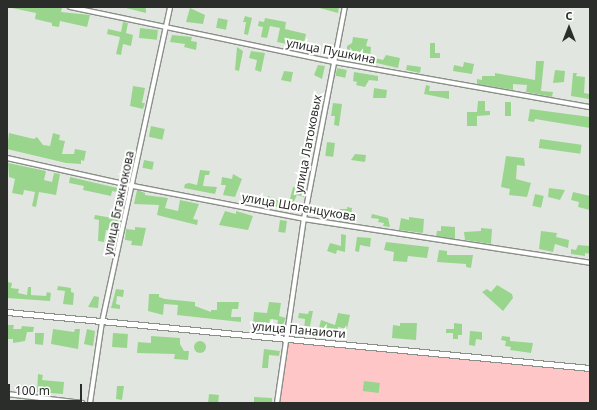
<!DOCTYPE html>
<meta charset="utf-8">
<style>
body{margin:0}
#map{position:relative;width:597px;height:410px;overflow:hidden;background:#e1e7e0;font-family:"Noto Sans",sans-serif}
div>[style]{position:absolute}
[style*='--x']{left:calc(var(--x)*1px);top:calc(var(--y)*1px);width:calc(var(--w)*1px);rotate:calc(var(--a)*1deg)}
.green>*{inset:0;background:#fec6c7}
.building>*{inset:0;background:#9ad58e;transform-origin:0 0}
.round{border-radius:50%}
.roads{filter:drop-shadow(1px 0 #8a8f88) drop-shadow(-1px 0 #8a8f88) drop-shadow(0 1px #8a8f88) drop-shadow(0 -1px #8a8f88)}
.minor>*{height:4px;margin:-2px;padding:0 2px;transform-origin:2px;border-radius:2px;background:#fff}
.tertiary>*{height:5px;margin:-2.5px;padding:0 2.5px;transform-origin:2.5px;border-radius:2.5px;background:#fff}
span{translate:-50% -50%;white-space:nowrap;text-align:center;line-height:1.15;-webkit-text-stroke:4px #fff;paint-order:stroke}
.street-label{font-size:12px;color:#2b2d2a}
.frame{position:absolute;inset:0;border:8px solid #2b2d2a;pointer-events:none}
.north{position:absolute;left:549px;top:8px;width:40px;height:40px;-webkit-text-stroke:3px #fff;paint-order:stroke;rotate:0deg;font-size:11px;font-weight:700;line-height:16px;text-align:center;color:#2b2d2a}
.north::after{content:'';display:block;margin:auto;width:14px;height:18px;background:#2b2d2a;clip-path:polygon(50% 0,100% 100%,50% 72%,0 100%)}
.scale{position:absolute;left:8px;top:384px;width:74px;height:18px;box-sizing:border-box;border:2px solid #2b2d2a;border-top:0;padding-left:5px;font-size:12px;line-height:14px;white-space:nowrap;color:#2b2d2a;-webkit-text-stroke:3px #fff;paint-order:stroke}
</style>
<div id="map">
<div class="green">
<div style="clip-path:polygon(288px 339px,590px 368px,590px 403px,277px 403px)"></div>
</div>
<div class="building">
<div style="clip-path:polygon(7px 7px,56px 7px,62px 8px,61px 12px,90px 15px,87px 27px,60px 21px,59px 27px,52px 26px,52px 23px,35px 19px,36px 13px)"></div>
<div style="clip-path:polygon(122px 7px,145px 7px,146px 9px,146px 13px)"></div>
<div style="clip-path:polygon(316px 7px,339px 7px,338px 13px)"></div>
<div style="clip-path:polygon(190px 8px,205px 15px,203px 24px,186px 22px)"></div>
<div style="clip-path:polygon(245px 16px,252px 18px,248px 35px,244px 34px,246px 22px,243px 22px)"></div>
<div style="left:218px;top:18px;width:10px;height:10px;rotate:11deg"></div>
<div style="clip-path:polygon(265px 18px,286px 22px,285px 29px,306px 34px,303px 47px,277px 42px,280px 28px,270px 26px,267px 38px,261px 37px,263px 27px,258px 26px,259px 21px,264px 22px)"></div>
<div style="clip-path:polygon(123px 22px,128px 23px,126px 33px,133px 35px,131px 46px,123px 44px,121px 55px,116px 54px,120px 37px,107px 34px,108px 29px,121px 32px)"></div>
<div style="left:140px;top:28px;width:18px;height:10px;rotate:6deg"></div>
<div style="clip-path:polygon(172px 35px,192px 37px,191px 41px,197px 42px,196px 50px,184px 47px,185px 44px,170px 42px)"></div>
<div style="clip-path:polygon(353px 37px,368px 39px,366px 46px,371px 47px,370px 57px,383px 60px,386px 55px,400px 58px,398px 68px,347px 56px,347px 46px,352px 43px)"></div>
<div style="clip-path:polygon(430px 43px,435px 43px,435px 53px,440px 53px,440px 58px,430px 58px)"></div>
<div style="clip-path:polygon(237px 47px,243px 51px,239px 71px,235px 70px)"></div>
<div style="clip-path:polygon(251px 51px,265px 53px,261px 72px,255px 70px,257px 60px,249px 58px)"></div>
<div style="clip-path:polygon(536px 61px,544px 61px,541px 91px,553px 92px,552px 97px,526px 92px,527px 85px,513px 84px,513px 90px,477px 84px,477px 79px,482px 80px,482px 76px,495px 76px,495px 73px,535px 80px)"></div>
<div style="clip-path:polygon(464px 62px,474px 64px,472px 74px,453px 71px,454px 65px,463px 67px)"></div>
<div style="clip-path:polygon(318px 65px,325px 66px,322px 79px,314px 75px)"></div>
<div style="clip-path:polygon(407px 65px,421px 67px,420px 73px,406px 70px)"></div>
<div style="left:337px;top:68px;width:10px;height:8px;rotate:11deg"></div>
<div style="clip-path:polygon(555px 70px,565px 71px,564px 82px,553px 83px)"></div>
<div style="clip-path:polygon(284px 71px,293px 72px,291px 82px,281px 80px)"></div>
<div style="clip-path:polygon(354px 72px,378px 76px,378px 81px,369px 80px,365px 87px,356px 85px,357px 82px,353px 81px)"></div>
<div style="clip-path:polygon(573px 73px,577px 73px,576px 76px,585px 77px,584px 93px,589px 94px,589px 99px,571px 96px)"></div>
<div style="clip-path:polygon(426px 85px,430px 86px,429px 91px,449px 91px,449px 99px,424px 94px)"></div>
<div style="clip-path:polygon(133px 86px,145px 88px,142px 103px,145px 103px,143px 109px,130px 106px)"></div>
<div style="clip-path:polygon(374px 88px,387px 90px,386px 98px,373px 98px)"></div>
<div style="clip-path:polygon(478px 101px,485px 101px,485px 111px,490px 111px,490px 115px,477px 116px,477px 126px,467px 126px,467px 112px,477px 112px)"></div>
<div style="left:505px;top:102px;width:6px;height:14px"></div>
<div style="clip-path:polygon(333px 103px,342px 104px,339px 126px,334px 125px,335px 116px,331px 116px)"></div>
<div style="clip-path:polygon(530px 109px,590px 117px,590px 128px,535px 119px,534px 122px,528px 121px)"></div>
<div style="left:151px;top:126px;width:14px;height:11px;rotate:12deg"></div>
<div style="clip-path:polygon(9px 133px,34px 139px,37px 137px,43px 145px,50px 146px,53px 133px,60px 135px,59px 140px,65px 141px,62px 154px,74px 154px,75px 149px,86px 151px,84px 161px,81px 160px,81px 164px,66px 163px,7px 149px)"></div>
<div style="left:540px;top:139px;width:42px;height:9px;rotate:8deg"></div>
<div style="left:327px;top:142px;width:8px;height:14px;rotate:7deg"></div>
<div style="clip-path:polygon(355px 154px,366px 155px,365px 162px,351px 160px)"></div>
<div style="clip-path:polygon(506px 156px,524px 158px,525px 166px,517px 165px,516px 179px,531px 183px,527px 197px,509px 195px,510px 189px,501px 187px)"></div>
<div style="left:144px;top:160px;width:10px;height:8px;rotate:11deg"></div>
<div style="clip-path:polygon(8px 163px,46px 171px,44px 180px,52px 182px,54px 173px,60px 174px,56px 195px,39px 192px,36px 207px,32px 206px,35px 192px,24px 190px,23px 195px,12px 193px,15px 179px,9px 177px)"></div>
<div style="clip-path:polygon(200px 170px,210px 171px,209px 175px,205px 175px,203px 186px,217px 187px,215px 194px,184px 188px,185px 184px,189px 183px,197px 185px)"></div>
<div style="clip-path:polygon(233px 174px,242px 179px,235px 197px,223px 195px,226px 185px,221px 185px,222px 177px,232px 179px)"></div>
<div style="clip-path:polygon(70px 177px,126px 190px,123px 203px,119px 202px,121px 193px,112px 191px,111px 196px,83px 190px,84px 186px,69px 183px)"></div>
<div style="clip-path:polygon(293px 187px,305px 190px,304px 197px,297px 195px,293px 203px,289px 203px)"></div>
<div style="clip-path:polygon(549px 188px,565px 190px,560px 200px,548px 197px)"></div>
<div style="clip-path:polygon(137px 190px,145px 193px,145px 195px,168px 198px,165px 208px,178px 211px,180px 200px,199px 204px,193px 219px,198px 220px,197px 225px,157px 215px,159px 205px,134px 204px)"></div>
<div style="clip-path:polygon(573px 192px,590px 196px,590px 210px,578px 207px,579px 202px,571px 200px)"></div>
<div style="left:535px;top:194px;width:9px;height:12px;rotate:13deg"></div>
<div style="clip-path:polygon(268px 196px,279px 201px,278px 207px,266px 204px)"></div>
<div style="clip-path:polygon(347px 207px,352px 208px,351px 221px,336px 217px,339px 209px,347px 209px)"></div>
<div style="clip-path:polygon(225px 211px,236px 214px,236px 211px,253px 216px,248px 230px,219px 225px)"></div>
<div style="clip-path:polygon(372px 214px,388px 218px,390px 227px,383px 226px,384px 223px,378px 222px,379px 219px,371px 218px)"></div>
<div style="clip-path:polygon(95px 215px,119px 219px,116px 232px,106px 230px,104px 242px,98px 241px,99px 220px,94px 219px)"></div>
<div style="clip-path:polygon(409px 217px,424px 219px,423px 233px,399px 230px,401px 218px,409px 220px)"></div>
<div style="left:280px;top:220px;width:7px;height:12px;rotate:8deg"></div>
<div style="clip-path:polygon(441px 226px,455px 227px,455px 239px,436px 236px,437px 231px,441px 231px)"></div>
<div style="clip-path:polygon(135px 227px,146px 228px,142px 246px,131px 245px,132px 241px,125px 240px,126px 229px,135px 230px)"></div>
<div style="clip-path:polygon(481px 228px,492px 229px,491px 244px,465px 240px,464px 232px,481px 231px)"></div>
<div style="clip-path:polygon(541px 231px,557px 233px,556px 237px,569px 240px,568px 248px,555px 244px,553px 252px,539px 249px)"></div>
<div style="clip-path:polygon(341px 234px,346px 235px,345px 252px,337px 250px,336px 254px,327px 251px,330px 243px,341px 246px)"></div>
<div style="clip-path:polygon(357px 237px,371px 238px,370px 247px,360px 245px,359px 252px,355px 251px)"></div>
<div style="clip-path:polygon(386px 242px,429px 247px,427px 258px,408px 256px,407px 262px,393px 261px,394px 252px,384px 250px)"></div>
<div style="clip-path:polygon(578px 245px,590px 246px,590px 254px,585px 253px,585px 256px,571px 254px,571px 249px,576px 250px)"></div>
<div style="clip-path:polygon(439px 250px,447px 251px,447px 255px,473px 255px,471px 268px,466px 267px,466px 264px,437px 262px)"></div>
<div style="clip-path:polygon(7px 282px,12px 283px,11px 288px,19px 289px,18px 293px,27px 295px,28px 287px,31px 287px,31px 295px,46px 296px,47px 292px,51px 293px,50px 301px,7px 298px)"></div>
<div style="clip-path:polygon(497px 285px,512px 294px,513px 298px,503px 311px,482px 292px,487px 289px,491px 292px)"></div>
<div style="clip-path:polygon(58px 286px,71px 288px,71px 292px,74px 293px,73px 305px,63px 304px,65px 291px,57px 290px)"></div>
<div style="clip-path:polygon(116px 289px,124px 290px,123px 297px,117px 296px,116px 304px,120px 305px,120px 309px,111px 308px)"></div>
<div style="clip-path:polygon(149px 294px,159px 294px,159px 297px,165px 299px,195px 302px,195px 306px,211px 312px,211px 310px,217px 310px,217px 302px,239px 302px,238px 309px,232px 309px,231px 317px,241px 317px,241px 322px,177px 315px,178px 305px,164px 304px,163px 315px,148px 311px)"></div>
<div style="clip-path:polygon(94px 296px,99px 297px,98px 308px,88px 307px)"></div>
<div style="clip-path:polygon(269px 302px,281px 303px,279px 316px,286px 318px,282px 327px,277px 326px,278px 320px,270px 319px,269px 325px,253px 323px,254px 312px,267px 313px)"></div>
<div style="clip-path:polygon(309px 311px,313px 311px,309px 331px,304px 330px,305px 319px,298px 318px,299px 313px,308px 314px)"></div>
<div style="clip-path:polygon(338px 313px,350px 315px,347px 329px,338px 327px,337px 333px,319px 328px,321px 320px,335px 325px)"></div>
<div style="clip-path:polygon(400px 323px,417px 323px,416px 340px,392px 338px,393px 325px,400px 326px)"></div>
<div style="clip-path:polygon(454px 323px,462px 324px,462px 335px,458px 335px,458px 339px,453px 339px,453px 333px,446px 333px,446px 329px,454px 329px)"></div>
<div style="clip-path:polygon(8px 325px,14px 325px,13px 329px,21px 329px,22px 326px,34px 327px,33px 332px,27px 332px,25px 341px,13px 343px,13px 339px,8px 339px)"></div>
<div style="clip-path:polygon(53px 329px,74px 332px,75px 329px,80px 329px,78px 349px,51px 344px)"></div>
<div style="clip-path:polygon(87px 329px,95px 331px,93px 346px,84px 344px)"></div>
<div style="clip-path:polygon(470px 331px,482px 332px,482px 340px,476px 339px,475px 346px,469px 345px)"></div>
<div style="clip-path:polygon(35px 333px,44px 333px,43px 345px,35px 344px)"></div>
<div style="left:113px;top:333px;width:15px;height:14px;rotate:4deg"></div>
<div style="clip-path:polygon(151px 336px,180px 338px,180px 344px,184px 351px,189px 351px,188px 360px,174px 359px,175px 354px,137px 353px,138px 342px,151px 343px)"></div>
<div style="clip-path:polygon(502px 336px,510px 337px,510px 341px,533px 343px,531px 353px,510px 350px,511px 347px,505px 346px,506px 341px,501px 340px)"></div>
<div class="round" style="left:194px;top:341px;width:12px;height:12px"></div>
<div style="clip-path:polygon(264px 349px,280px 351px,279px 356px,269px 355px,268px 368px,262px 368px)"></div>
<div style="clip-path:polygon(38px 374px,43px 375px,42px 380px,64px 382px,63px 394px,37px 392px)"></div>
<div style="left:364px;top:381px;width:16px;height:10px;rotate:7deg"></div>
<div style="clip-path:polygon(117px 386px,124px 386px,122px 400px,116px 399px)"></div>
<div style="left:209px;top:394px;width:10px;height:9px;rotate:6deg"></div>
<div style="clip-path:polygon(254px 397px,272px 398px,272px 403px,254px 403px)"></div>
</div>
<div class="roads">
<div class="minor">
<div style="--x:70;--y:7;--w:270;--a:11.8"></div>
<div style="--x:334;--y:62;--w:260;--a:10"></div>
<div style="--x:7;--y:158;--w:129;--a:12.5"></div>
<div style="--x:133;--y:186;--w:174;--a:10.9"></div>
<div style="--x:304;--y:219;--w:289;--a:8.7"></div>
<div style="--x:7;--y:394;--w:76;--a:6.8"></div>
<div style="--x:90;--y:403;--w:82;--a:-81.6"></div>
<div style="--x:102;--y:322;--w:322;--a:-77.8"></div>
<div style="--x:277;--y:403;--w:186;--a:-81.7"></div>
<div style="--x:304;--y:219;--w:216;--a:-79.1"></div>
</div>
<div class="tertiary">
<div style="--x:7;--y:312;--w:586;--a:5.49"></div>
</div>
</div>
<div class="street-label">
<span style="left:331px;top:51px;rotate:11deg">улица Пушкина</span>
<span style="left:308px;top:144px;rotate:-79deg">улица Латоковых</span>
<span style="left:119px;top:203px;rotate:-78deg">улица Бгажнокова</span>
<span style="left:299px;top:207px;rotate:10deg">улица Шогенцукова</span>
<span style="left:299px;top:330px;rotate:5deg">улица Панаиоти</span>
</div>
<div class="frame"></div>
<div class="north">С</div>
<div class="scale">100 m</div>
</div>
